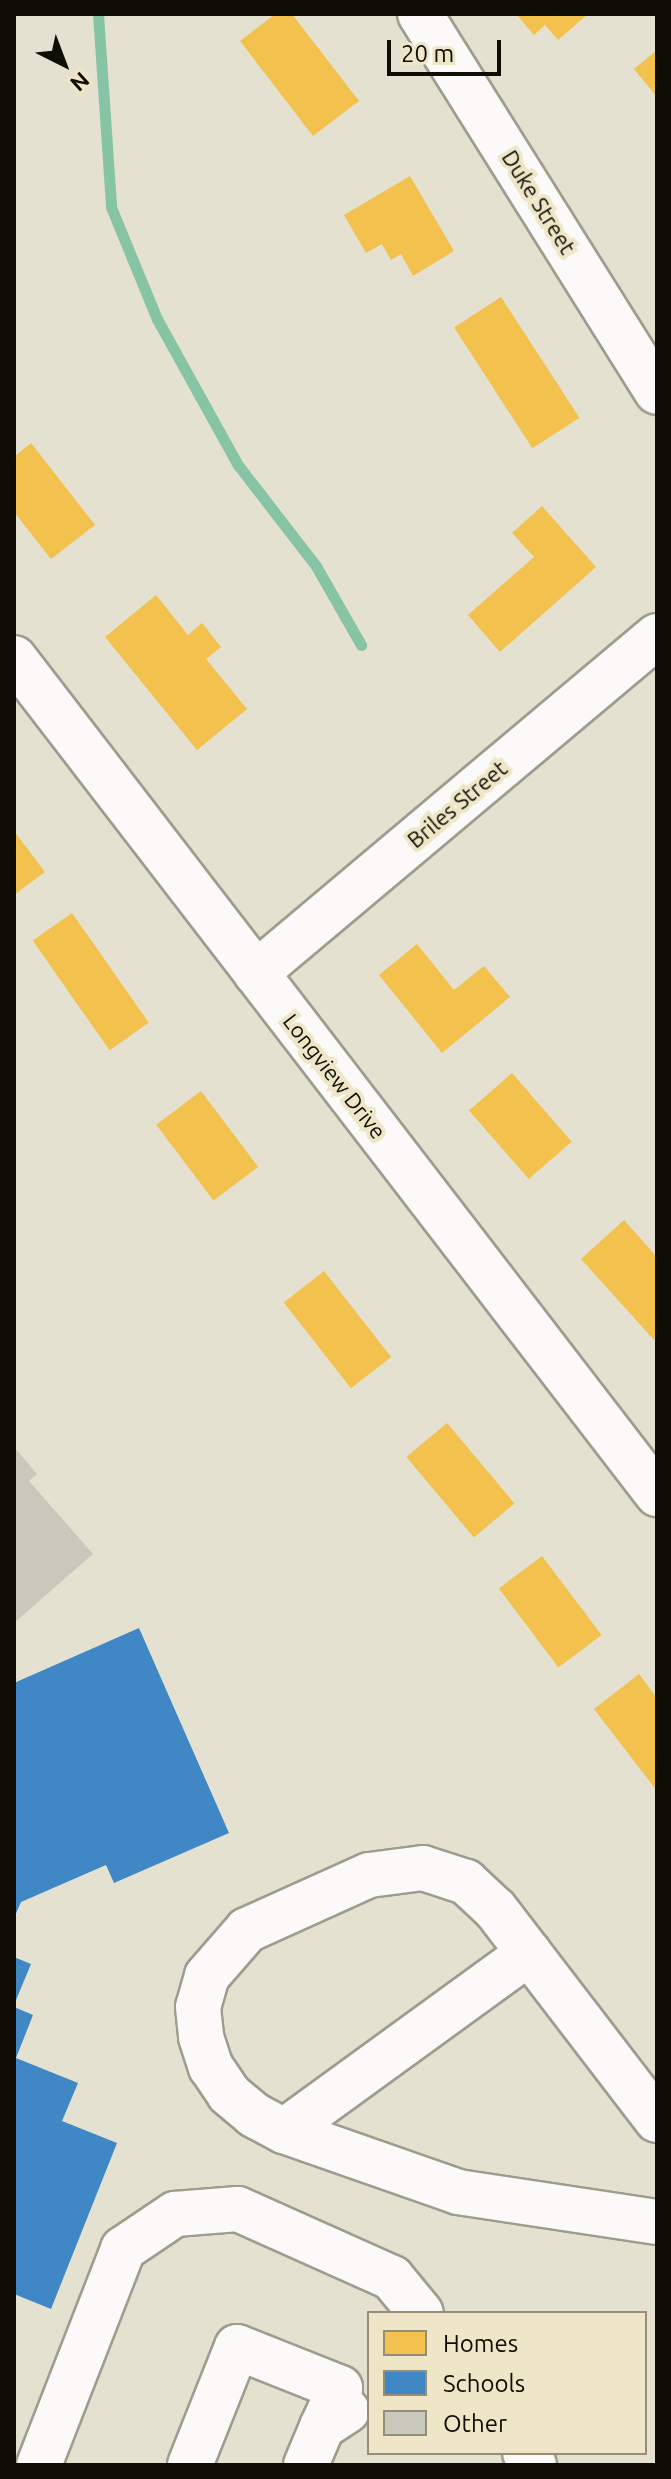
<!DOCTYPE html>
<style>
body{margin:0}
#map{position:relative;width:671px;height:2479px;overflow:hidden;background:#e5e1d0;font-family:Ubuntu,sans-serif}
div>[style]{position:absolute}
[style*='--x']{left:calc(var(--x)*1px);top:calc(var(--y)*1px);width:calc(var(--w)*1px);rotate:calc(var(--a)*1deg)}
.homes>*{inset:0;background:#f2c14e;transform-origin:0 0}
.schools>*{inset:0;background:#3f88c5}
.stream>*{height:11px;margin:-5.5px;padding:0 5.5px;transform-origin:5.5px;border-radius:5.5px;background:#86c4a5}
.building>*{inset:0;background:#c8c9bc}
.roads{filter:drop-shadow(2px 0 #9f9c8f) drop-shadow(-2px 0 #9f9c8f) drop-shadow(0 2px #9f9c8f) drop-shadow(0 -2px #9f9c8f)}
.minor>*{height:44px;margin:-22px;padding:0 22px;transform-origin:22px;border-radius:22px;background:#fbfaf8}
span{translate:-50% -50%;white-space:nowrap;text-align:center;line-height:1.15;-webkit-text-stroke:8px #eee6c7;paint-order:stroke}
.street-label{font-size:22px;color:#100d04}
.frame{position:absolute;inset:0;border:16px solid #100d04;pointer-events:none}
.legend{position:absolute;left:367px;top:2311px;width:280px;height:144px;box-sizing:border-box;background:#eee6c7;border:2px solid #958f79;margin:0;padding:10px 14px;list-style:none;font-size:24px;color:#100d04}
.legend li{display:flex;align-items:center;gap:16px;height:40px}
.legend b{width:40px;border:2px solid #958f79}
.north{position:absolute;left:24px;top:24px;width:80px;height:80px;-webkit-text-stroke:6px #eee6c7;paint-order:stroke;rotate:138deg;font-size:22px;font-weight:700;line-height:32px;text-align:center;color:#100d04}
.north::after{content:'';display:block;margin:auto;width:28px;height:36px;background:#100d04;clip-path:polygon(50% 0,100% 100%,50% 72%,0 100%)}
.scale{position:absolute;left:387px;top:40px;width:114px;height:36px;box-sizing:border-box;border:4px solid #100d04;border-top:0;padding-left:10px;font-size:24px;line-height:28px;white-space:nowrap;color:#100d04;-webkit-text-stroke:6px #eee6c7;paint-order:stroke}
</style>
<div id="map">
<div class="homes">
<div style="clip-path:polygon(275px 14px,292px 14px,359px 101px,313px 136px,240px 41px)"></div>
<div style="clip-path:polygon(516px 14px,588px 14px,558px 40px,545px 25px,534px 35px)"></div>
<div style="clip-path:polygon(657px 50px,657px 97px,634px 69px)"></div>
<div style="clip-path:polygon(410px 176px,454px 251px,413px 276px,401px 254px,391px 260px,382px 244px,366px 253px,344px 215px)"></div>
<div style="left:501px;top:297px;width:144px;height:56px;rotate:57deg"></div>
<div style="clip-path:polygon(31px 443px,95px 525px,51px 559px,14px 512px,14px 457px)"></div>
<div style="clip-path:polygon(542px 506px,596px 567px,500px 652px,468px 615px,534px 557px,512px 533px)"></div>
<div style="clip-path:polygon(156px 595px,188px 635px,202px 623px,221px 647px,206px 659px,247px 709px,197px 750px,105px 637px)"></div>
<div style="clip-path:polygon(14px 831px,45px 872px,14px 895px)"></div>
<div style="left:72px;top:913px;width:134px;height:48px;rotate:55deg"></div>
<div style="clip-path:polygon(417px 944px,454px 990px,484px 966px,510px 997px,442px 1053px,379px 975px)"></div>
<div style="left:512px;top:1073px;width:91px;height:57px;rotate:49deg"></div>
<div style="left:201px;top:1091px;width:95px;height:56px;rotate:53deg"></div>
<div style="clip-path:polygon(624px 1220px,657px 1257px,657px 1337px,654px 1340px,581px 1259px)"></div>
<div style="left:324px;top:1271px;width:109px;height:51px;rotate:52deg"></div>
<div style="left:447px;top:1423px;width:105px;height:53px;rotate:50deg"></div>
<div style="left:542px;top:1556px;width:99px;height:54px;rotate:53deg"></div>
<div style="clip-path:polygon(639px 1674px,657px 1698px,657px 1791px,594px 1709px)"></div>
</div>
<div class="schools">
<div style="clip-path:polygon(139px 1628px,229px 1833px,114px 1883px,106px 1865px,21px 1902px,14px 1918px,14px 1683px)"></div>
<div style="clip-path:polygon(14px 1957px,31px 1964px,14px 2005px)"></div>
<div style="clip-path:polygon(14px 2007px,33px 2015px,16px 2058px,78px 2083px,62px 2121px,117px 2143px,51px 2309px,14px 2294px)"></div>
</div>
<div class="stream">
<div style="--x:98;--y:14;--w:193;--a:86.1"></div>
<div style="--x:111;--y:207;--w:121;--a:67.7"></div>
<div style="--x:157;--y:319;--w:167;--a:61"></div>
<div style="--x:238;--y:465;--w:128;--a:52.3"></div>
<div style="--x:316;--y:566;--w:91;--a:60.3"></div>
</div>
<div class="building">
<div style="clip-path:polygon(14px 1447px,37px 1474px,29px 1481px,93px 1554px,14px 1623px)"></div>
</div>
<div class="roads">
<div class="minor">
<div style="--x:420;--y:14;--w:446;--a:57.9"></div>
<div style="--x:14;--y:658;--w:1055;--a:52.43"></div>
<div style="--x:256;--y:973;--w:524;--a:-40.04"></div>
<div style="--x:657;--y:2120;--w:266;--a:-127.5"></div>
<div style="--x:495;--y:1909;--w:40;--a:-137"></div>
<div style="--x:466;--y:1882;--w:45;--a:-162"></div>
<div style="--x:423;--y:1868;--w:54;--a:172.6"></div>
<div style="--x:369;--y:1875;--w:134;--a:155.7"></div>
<div style="--x:247;--y:1930;--w:61;--a:131"></div>
<div style="--x:207;--y:1976;--w:32;--a:106"></div>
<div style="--x:198;--y:2007;--w:30;--a:84"></div>
<div style="--x:201;--y:2037;--w:32;--a:72"></div>
<div style="--x:211;--y:2067;--w:32;--a:56"></div>
<div style="--x:229;--y:2094;--w:33;--a:40"></div>
<div style="--x:254;--y:2115;--w:34;--a:28"></div>
<div style="--x:284;--y:2131;--w:184;--a:19.3"></div>
<div style="--x:458;--y:2192;--w:201;--a:8.6"></div>
<div style="--x:284;--y:2131;--w:303;--a:-36"></div>
<div style="--x:525;--y:2453;--w:15;--a:53"></div>
<div style="--x:39;--y:2465;--w:232;--a:-68.7"></div>
<div style="--x:123;--y:2249;--w:63;--a:-33.9"></div>
<div style="--x:175;--y:2214;--w:63;--a:-4.5"></div>
<div style="--x:238;--y:2209;--w:169;--a:24.1"></div>
<div style="--x:392;--y:2278;--w:45;--a:50.4"></div>
<div style="--x:190;--y:2465;--w:127;--a:-68.3"></div>
<div style="--x:237;--y:2347;--w:111;--a:21.7"></div>
<div style="--x:340;--y:2388;--w:43;--a:114.8"></div>
<div style="--x:306;--y:2465;--w:41;--a:-67.2"></div>
<div style="--x:322;--y:2427;--w:30;--a:-33"></div>
</div>
</div>
<div class="street-label">
<span style="left:539px;top:202px;rotate:58deg">Duke Street</span>
<span style="left:457px;top:804px;rotate:-40deg">Briles Street</span>
<span style="left:335px;top:1076px;rotate:52deg">Longview Drive</span>
</div>
<div class="frame"></div>
<ul class="legend">
<li><b style="height:22px;background:#f2c14e"></b>Homes</li>
<li><b style="height:22px;background:#3f88c5"></b>Schools</li>
<li><b style="height:22px;background:#c8c9bc"></b>Other</li>
</ul>
<div class="north">N</div>
<div class="scale">20 m</div>
</div>
